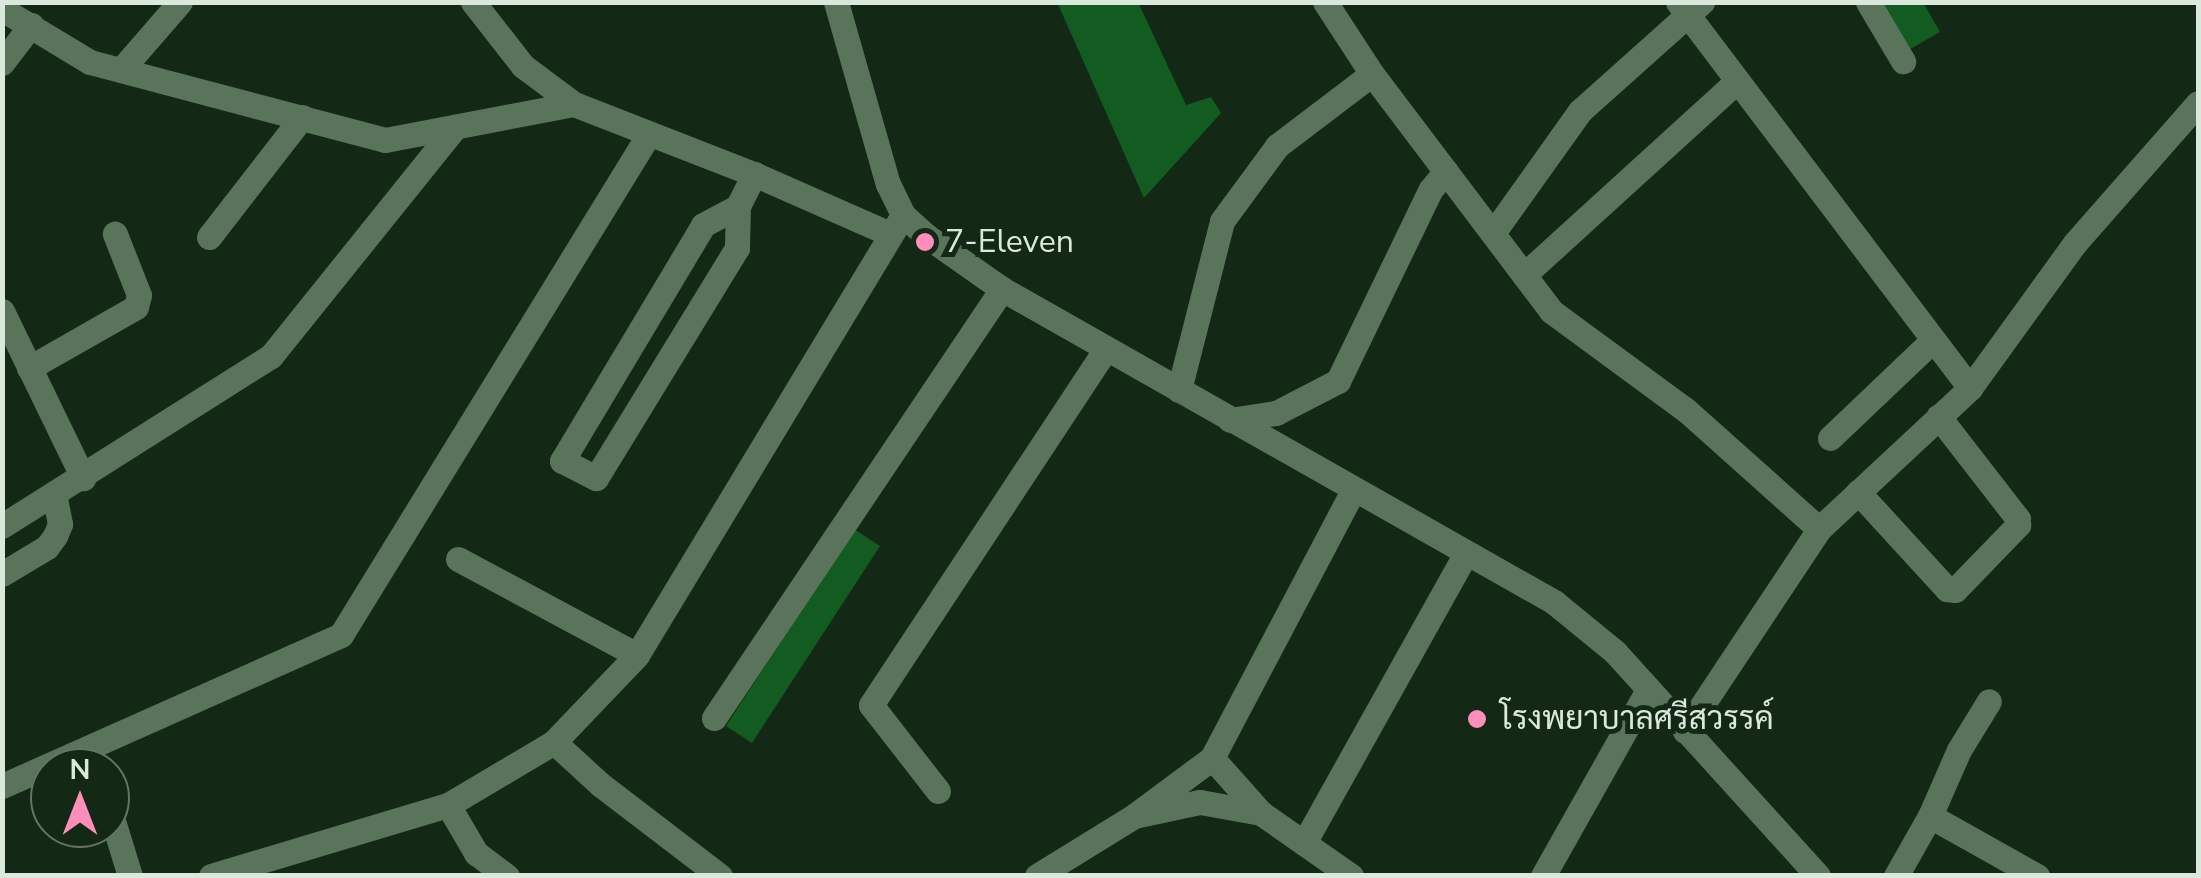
<!DOCTYPE html>
<meta charset="utf-8">
<style>
body{margin:0}
#map{position:relative;width:2201px;height:878px;overflow:hidden;background:#142816;font-family:"Nunito Sans",Sarabun,sans-serif}
div>[style]{position:absolute}
[style*='--x']{left:calc(var(--x)*1px);top:calc(var(--y)*1px);width:calc(var(--w)*1px);rotate:calc(var(--a)*1deg)}
.building>*{inset:0;background:#125b21;transform-origin:0 0}
.minor>*{height:25px;margin:-12.5px;padding:0 12.5px;transform-origin:12.5px;border-radius:12.5px;background:#59745a}
.dots>*{width:28px;height:28px;translate:-50% -50%;box-sizing:border-box;border:5px solid #142816;border-radius:50%}
span{translate:-50% -50%;white-space:nowrap;text-align:center;line-height:1.15;-webkit-text-stroke:10px #142816;paint-order:stroke}
.poi-label{font-size:32px;color:#dbe8dc}
.left{translate:0 -50%;text-align:left}
.frame{position:absolute;inset:0;border:5px solid #dbe8dc;pointer-events:none}
.north{position:absolute;left:30px;top:748px;width:100px;height:100px;box-sizing:border-box;background:#142816;border:2px solid #647565;border-radius:50%;rotate:0deg;font-size:28px;font-weight:700;line-height:40px;text-align:center;color:#dbe8dc}
.north::after{content:'';display:block;margin:auto;width:35px;height:45px;background:#ff8eba;clip-path:polygon(50% 0,100% 100%,50% 72%,0 100%)}
</style>
<div id="map">
<div class="building">
<div style="clip-path:polygon(1057px 2px,1138px 2px,1186px 105px,1211px 97px,1221px 113px,1144px 198px)"></div>
<div style="clip-path:polygon(1877px 2px,1923px 2px,1940px 32px,1905px 52px)"></div>
<div style="left:854px;top:529px;width:31px;height:235px;rotate:33deg"></div>
</div>
<div class="minor">
<div style="--x:473;--y:2;--w:81;--a:52"></div>
<div style="--x:523;--y:66;--w:64;--a:36.7"></div>
<div style="--x:574;--y:104;--w:193;--a:21.3"></div>
<div style="--x:754;--y:174;--w:149;--a:23.8"></div>
<div style="--x:836;--y:2;--w:189;--a:74.1"></div>
<div style="--x:888;--y:184;--w:34;--a:64"></div>
<div style="--x:903;--y:215;--w:30;--a:42"></div>
<div style="--x:925;--y:235;--w:94;--a:35"></div>
<div style="--x:1002;--y:289;--w:635;--a:29.55"></div>
<div style="--x:1554;--y:602;--w:79;--a:39.3"></div>
<div style="--x:1615;--y:652;--w:302;--a:47.8"></div>
<div style="--x:1325;--y:2;--w:86;--a:56.9"></div>
<div style="--x:1372;--y:74;--w:297;--a:52.9"></div>
<div style="--x:1551;--y:311;--w:167;--a:36.3"></div>
<div style="--x:1686;--y:410;--w:178;--a:41.8"></div>
<div style="--x:1678;--y:2;--w:484;--a:52.9"></div>
<div style="--x:1868;--y:2;--w:69;--a:59.3"></div>
<div style="--x:2;--y:9;--w:103;--a:31.1"></div>
<div style="--x:90;--y:62;--w:305;--a:14.8"></div>
<div style="--x:385;--y:140;--w:192;--a:-10.8"></div>
<div style="--x:2;--y:63;--w:48;--a:-52.7"></div>
<div style="--x:121;--y:70;--w:90;--a:-49.1"></div>
<div style="--x:738;--y:206;--w:42;--a:91.4"></div>
<div style="--x:737;--y:248;--w:270;--a:121.5"></div>
<div style="--x:596;--y:478;--w:38;--a:-153"></div>
<div style="--x:562;--y:461;--w:275;--a:-59.1"></div>
<div style="--x:703;--y:225;--w:40;--a:-28"></div>
<div style="--x:738;--y:206;--w:36;--a:-63"></div>
<div style="--x:1493;--y:233;--w:150;--a:-54.5"></div>
<div style="--x:1580;--y:111;--w:164;--a:-41.8"></div>
<div style="--x:209;--y:237;--w:152;--a:-52.2"></div>
<div style="--x:1524;--y:275;--w:287;--a:-42.3"></div>
<div style="--x:2;--y:311;--w:186;--a:64.1"></div>
<div style="--x:29;--y:368;--w:123;--a:-29.7"></div>
<div style="--x:136;--y:307;--w:12;--a:-76"></div>
<div style="--x:139;--y:295;--w:66;--a:-111.5"></div>
<div style="--x:1179;--y:390;--w:174;--a:-75.7"></div>
<div style="--x:1222;--y:221;--w:93;--a:-53.7"></div>
<div style="--x:1277;--y:146;--w:119;--a:-37.2"></div>
<div style="--x:1230;--y:420;--w:47;--a:-8.7"></div>
<div style="--x:1276;--y:413;--w:70;--a:-27.3"></div>
<div style="--x:1338;--y:381;--w:213;--a:-64.2"></div>
<div style="--x:1431;--y:189;--w:23;--a:-50"></div>
<div style="--x:1830;--y:438;--w:142;--a:-43.6"></div>
<div style="--x:1858;--y:492;--w:132;--a:47.5"></div>
<div style="--x:1947;--y:589;--w:8;--a:7"></div>
<div style="--x:1955;--y:590;--w:91;--a:-45.9"></div>
<div style="--x:2018;--y:525;--w:6;--a:-90"></div>
<div style="--x:2018;--y:519;--w:130;--a:-127.8"></div>
<div style="--x:2;--y:526;--w:318;--a:-32.3"></div>
<div style="--x:271;--y:356;--w:294;--a:-51.2"></div>
<div style="--x:458;--y:559;--w:203;--a:28.2"></div>
<div style="--x:2;--y:574;--w:52;--a:-31"></div>
<div style="--x:47;--y:547;--w:14;--a:-54"></div>
<div style="--x:55;--y:536;--w:13;--a:-67"></div>
<div style="--x:60;--y:524;--w:31;--a:-101"></div>
<div style="--x:714;--y:718;--w:517;--a:-56.13"></div>
<div style="--x:1685;--y:731;--w:242;--a:-56.4"></div>
<div style="--x:1819;--y:529;--w:207;--a:-43"></div>
<div style="--x:1970;--y:388;--w:179;--a:-54.1"></div>
<div style="--x:2075;--y:243;--w:186;--a:-48.7"></div>
<div style="--x:554;--y:742;--w:64;--a:42.5"></div>
<div style="--x:601;--y:785;--w:150;--a:37.4"></div>
<div style="--x:1212;--y:758;--w:74;--a:48.3"></div>
<div style="--x:2;--y:786;--w:371;--a:-24"></div>
<div style="--x:341;--y:635;--w:588;--a:-58.42"></div>
<div style="--x:938;--y:791;--w:109;--a:-127.9"></div>
<div style="--x:871;--y:705;--w:427;--a:-56.6"></div>
<div style="--x:448;--y:805;--w:56;--a:59.7"></div>
<div style="--x:476;--y:853;--w:39;--a:37"></div>
<div style="--x:110;--y:811;--w:68;--a:72.9"></div>
<div style="--x:1134;--y:816;--w:97;--a:-36.6"></div>
<div style="--x:1212;--y:758;--w:302;--a:-62.2"></div>
<div style="--x:1930;--y:816;--w:72;--a:-66.3"></div>
<div style="--x:1959;--y:750;--w:57;--a:-58.5"></div>
<div style="--x:1304;--y:843;--w:332;--a:-60.8"></div>
<div style="--x:211;--y:876;--w:247;--a:-16.7"></div>
<div style="--x:448;--y:805;--w:123;--a:-30.7"></div>
<div style="--x:554;--y:742;--w:120;--a:-46.3"></div>
<div style="--x:637;--y:655;--w:514;--a:-58.85"></div>
<div style="--x:1037;--y:876;--w:114;--a:-31.7"></div>
<div style="--x:1134;--y:816;--w:67;--a:-12"></div>
<div style="--x:1200;--y:802;--w:62;--a:10.2"></div>
<div style="--x:1261;--y:813;--w:110;--a:35"></div>
<div style="--x:1543;--y:876;--w:214;--a:-60.6"></div>
<div style="--x:1896;--y:876;--w:69;--a:-60.5"></div>
<div style="--x:1930;--y:816;--w:123;--a:29.3"></div>
</div>
<div class="dots">
<div style="left:925px;top:242px;background:#ff8eba"></div>
<div style="left:1477px;top:719px;background:#ff8eba"></div>
</div>
<div class="poi-label">
<span class="left" style="left:945px;top:242px">7-Eleven</span>
<span class="left" style="left:1500px;top:719px">โรงพยาบาลศรีสวรรค์</span>
</div>
<div class="frame"></div>
<div class="north">N</div>
</div>
